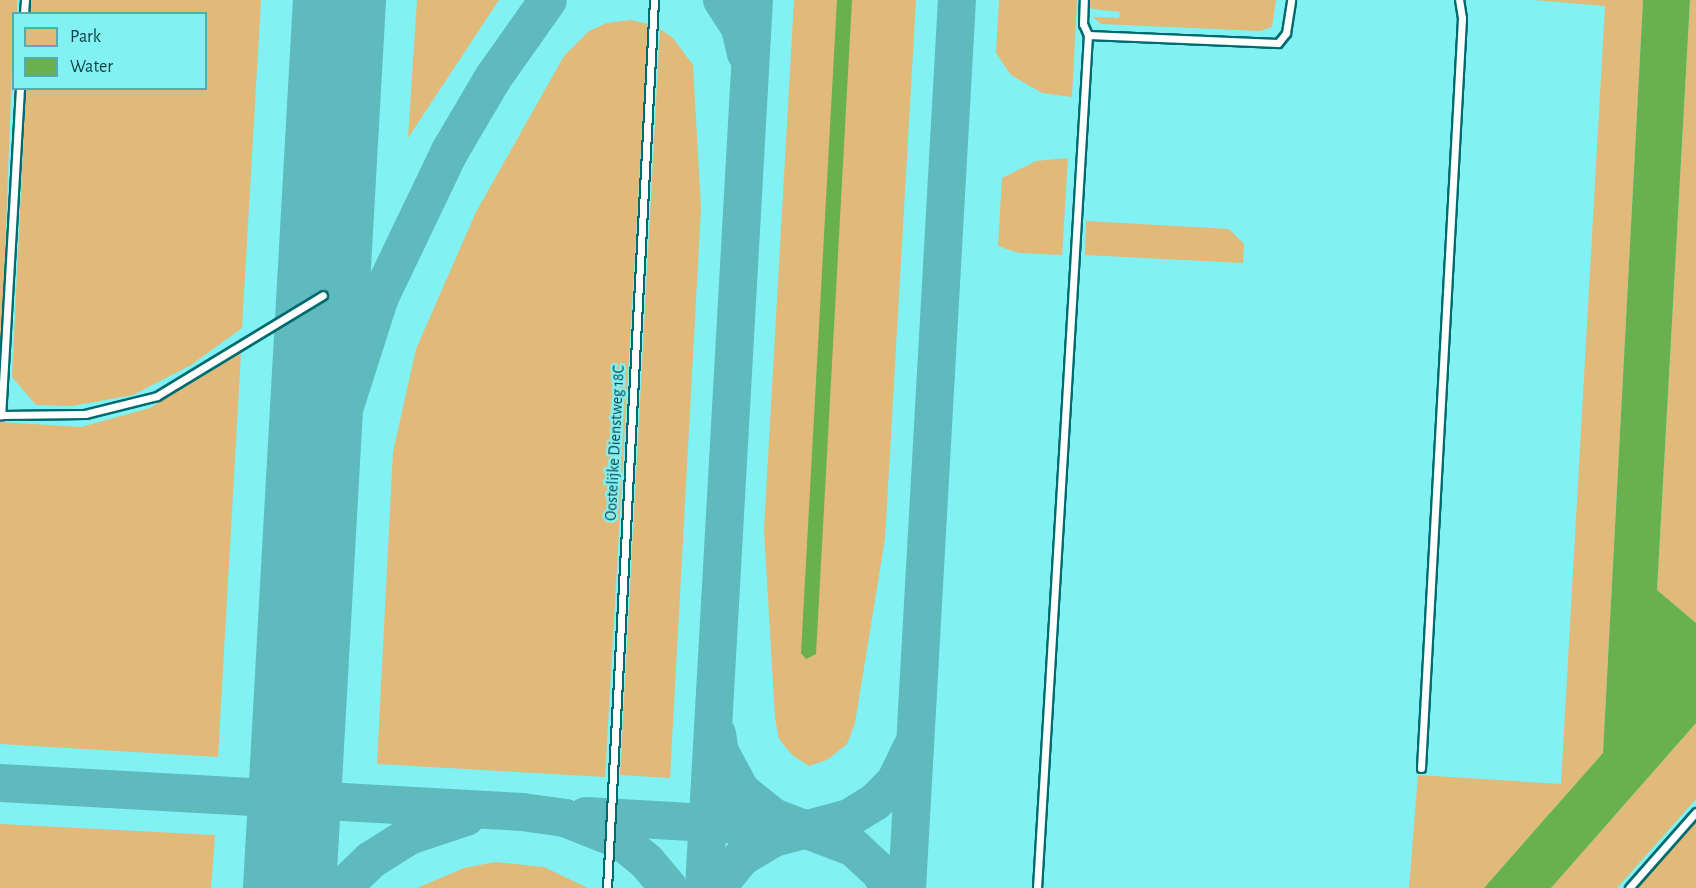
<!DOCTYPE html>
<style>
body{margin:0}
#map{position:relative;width:1696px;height:888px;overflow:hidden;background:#82f1f4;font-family:"Alegreya Sans",sans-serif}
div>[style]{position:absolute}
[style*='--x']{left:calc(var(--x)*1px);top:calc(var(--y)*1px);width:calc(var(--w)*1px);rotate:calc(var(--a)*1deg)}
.green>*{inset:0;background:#e1b979}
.water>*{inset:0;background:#69b04f}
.taxiway>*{height:38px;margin:-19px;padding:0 19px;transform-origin:19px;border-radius:19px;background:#5ebabc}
.runway>*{height:93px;margin:-46.5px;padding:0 46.5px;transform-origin:46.5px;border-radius:46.5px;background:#5ebabc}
.roads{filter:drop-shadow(2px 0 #006b6e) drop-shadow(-2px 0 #006b6e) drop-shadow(0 2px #006b6e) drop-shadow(0 -2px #006b6e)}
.lane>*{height:7px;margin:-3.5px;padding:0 3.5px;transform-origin:3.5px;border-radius:3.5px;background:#fff}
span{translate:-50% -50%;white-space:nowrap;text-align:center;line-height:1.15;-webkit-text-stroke:5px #82f1f4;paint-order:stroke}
.street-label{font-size:16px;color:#114244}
.legend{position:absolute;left:12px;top:12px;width:195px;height:78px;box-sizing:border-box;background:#82f1f4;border:2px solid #55abae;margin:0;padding:8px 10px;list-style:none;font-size:18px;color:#114244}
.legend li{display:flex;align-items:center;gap:12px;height:30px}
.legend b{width:30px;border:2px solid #55abae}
</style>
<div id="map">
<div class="green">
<div style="clip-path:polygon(0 0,17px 0,17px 13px,14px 14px,0 386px)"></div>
<div style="clip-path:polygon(31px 0,261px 0,242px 328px,191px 365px,133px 395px,72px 406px,36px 405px,12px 377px,26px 89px,206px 88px,206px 14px,30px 13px)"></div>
<div style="clip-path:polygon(417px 0,499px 0,408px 138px)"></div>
<div style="clip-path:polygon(794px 0,916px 0,885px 539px,855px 723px,847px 744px,827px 760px,809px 766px,792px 755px,779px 739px,775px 718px,764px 529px)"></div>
<div style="clip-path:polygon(999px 0,1077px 0,1072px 97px,1042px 93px,1011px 75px,996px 53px)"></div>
<div style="clip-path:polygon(1089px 0,1276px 0,1272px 27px,1260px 31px,1101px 24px,1093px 17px,1119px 18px,1120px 12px,1093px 9px,1089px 7px)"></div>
<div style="clip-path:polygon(1533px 0,1643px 0,1603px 753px,1484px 888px,1409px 888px,1418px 775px,1561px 784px,1605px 6px)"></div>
<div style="clip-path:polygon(1690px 0,1696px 0,1696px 623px,1657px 590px)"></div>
<div style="clip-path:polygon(631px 20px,648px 24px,605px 777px,377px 764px,393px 452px,416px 349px,476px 212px,564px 56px,589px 31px,607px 23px)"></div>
<div style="clip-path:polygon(660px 29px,673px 38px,693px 65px,701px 209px,670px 778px,620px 775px)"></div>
<div style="clip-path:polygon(1068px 158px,1062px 255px,1019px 253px,998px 246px,1002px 178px,1036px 161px)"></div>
<div style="clip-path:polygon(1086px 221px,1229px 229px,1244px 244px,1243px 263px,1085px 255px)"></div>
<div style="clip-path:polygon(241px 353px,218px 757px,0 744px,0 422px,81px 427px,150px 408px)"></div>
<div style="clip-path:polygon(1696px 723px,1696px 799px,1617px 888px,1551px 888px)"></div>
<div style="clip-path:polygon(1696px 821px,1696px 888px,1637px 888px)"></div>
<div style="clip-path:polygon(0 824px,215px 835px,211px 888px,0 888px)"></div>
<div style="clip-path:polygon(495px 862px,544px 867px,588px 888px,417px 888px,464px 868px)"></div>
</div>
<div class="water">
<div style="clip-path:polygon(837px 0,852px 0,816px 654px,806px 659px,801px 653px)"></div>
<div style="clip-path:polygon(1643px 0,1690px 0,1657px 590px,1696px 623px,1696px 723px,1551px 888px,1484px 888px,1603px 753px)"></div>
</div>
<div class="taxiway">
<div style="--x:722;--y:0;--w:33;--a:57"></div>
<div style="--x:740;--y:28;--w:26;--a:77"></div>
<div style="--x:339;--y:11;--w:11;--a:-85"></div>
<div style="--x:303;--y:643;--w:147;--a:-82.2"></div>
<div style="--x:323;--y:497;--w:77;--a:-77.2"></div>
<div style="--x:340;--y:422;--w:131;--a:-72.3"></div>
<div style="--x:380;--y:297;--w:162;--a:-64.4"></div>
<div style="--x:450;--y:151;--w:85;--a:-59.5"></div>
<div style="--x:493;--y:78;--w:95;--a:-54.8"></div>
<div style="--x:717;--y:734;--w:18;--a:81"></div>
<div style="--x:720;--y:752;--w:44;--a:61.7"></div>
<div style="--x:741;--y:791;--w:41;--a:39.1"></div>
<div style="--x:773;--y:817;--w:87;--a:20.9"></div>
<div style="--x:854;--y:848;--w:34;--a:43"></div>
<div style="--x:879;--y:871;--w:20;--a:57"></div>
<div style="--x:0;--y:783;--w:523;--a:3.18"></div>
<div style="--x:522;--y:812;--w:43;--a:7.9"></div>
<div style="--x:565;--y:818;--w:59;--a:21.8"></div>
<div style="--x:620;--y:840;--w:35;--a:39"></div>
<div style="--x:647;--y:862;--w:34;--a:50"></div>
<div style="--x:586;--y:816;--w:223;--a:3.3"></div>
<div style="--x:342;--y:888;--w:40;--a:-44"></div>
<div style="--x:371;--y:860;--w:45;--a:-32.3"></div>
<div style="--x:409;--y:836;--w:60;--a:-18.4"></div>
<div style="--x:704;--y:888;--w:889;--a:-86.78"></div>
<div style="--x:716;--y:888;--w:40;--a:-50"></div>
<div style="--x:742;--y:857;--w:37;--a:-31"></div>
<div style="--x:774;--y:838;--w:78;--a:-14.9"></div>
<div style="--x:849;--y:818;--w:31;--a:-32"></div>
<div style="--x:875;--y:802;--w:28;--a:-45"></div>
<div style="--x:895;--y:782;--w:39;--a:-64"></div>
<div style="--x:907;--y:888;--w:889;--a:-86.78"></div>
</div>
<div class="runway">
<div style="--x:289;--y:888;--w:889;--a:-86.78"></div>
</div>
<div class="roads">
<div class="lane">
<div style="--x:24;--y:14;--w:14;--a:-86"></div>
<div style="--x:1088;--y:35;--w:190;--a:2.4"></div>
<div style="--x:1278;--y:43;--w:13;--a:-51"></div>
<div style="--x:1286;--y:33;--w:33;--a:-81"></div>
<div style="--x:20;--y:88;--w:328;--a:93.3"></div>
<div style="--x:1;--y:415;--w:84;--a:-0.7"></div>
<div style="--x:85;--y:414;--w:74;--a:-14"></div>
<div style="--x:157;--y:396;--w:194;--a:-31.3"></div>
<div style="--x:1421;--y:768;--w:751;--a:-86.87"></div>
<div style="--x:1462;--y:18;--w:18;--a:-99"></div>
<div style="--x:607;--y:888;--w:889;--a:-86.97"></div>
<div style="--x:1037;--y:888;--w:855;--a:-86.58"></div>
<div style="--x:1088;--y:35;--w:12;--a:-114"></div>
<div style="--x:1083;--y:24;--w:24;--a:-88"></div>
<div style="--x:1629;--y:888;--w:101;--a:-48.6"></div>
</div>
</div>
<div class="street-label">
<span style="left:615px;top:443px;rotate:-87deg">Oostelijke Dienstweg 18C</span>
</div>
<ul class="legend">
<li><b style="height:16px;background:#e1b979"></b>Park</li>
<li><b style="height:16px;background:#69b04f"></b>Water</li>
</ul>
</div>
